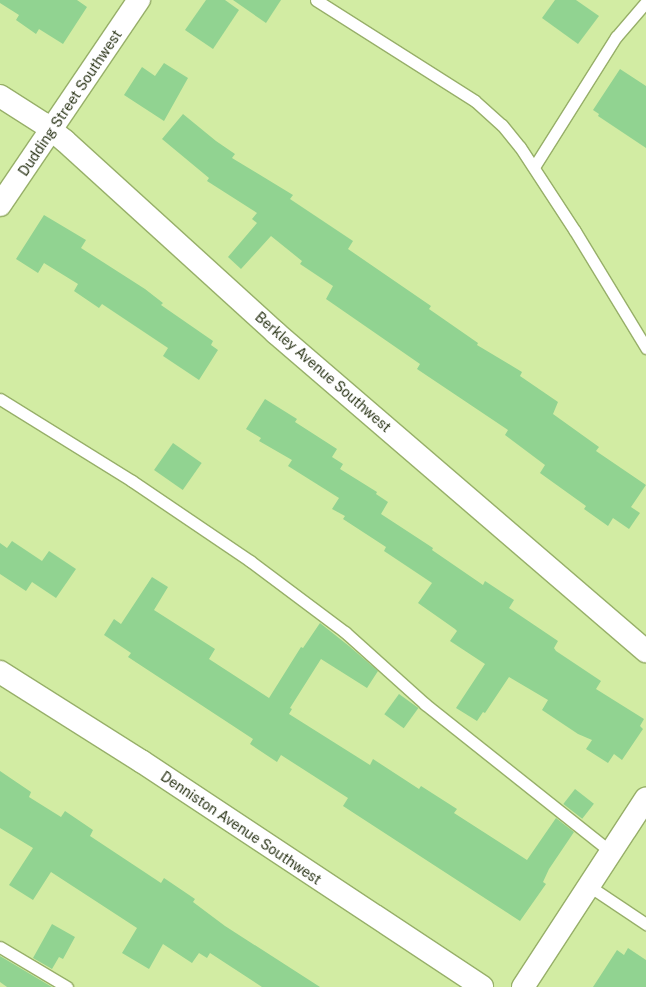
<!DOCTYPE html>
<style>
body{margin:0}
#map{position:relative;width:646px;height:987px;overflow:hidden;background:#d2eca3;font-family:"Public Sans",sans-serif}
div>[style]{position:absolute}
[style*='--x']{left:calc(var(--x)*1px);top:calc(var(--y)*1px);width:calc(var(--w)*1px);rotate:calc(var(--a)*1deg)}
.building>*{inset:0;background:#91d391;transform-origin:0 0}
.roads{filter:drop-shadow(1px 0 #97af69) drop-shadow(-1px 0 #97af69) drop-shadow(0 1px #97af69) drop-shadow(0 -1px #97af69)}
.service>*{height:11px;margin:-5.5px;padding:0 5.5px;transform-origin:5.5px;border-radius:5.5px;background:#fff}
.minor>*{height:22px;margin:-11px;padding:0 11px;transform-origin:11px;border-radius:11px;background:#fff}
span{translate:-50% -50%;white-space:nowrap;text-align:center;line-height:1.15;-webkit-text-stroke:4px #fff;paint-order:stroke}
.street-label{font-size:14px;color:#2b3518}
</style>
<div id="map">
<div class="building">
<div style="clip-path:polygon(0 0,77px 0,87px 7px,63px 44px,39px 29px,36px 34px,16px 20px,19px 15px,0 3px)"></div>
<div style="clip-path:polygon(206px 0,225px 0,239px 10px,213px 49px,185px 30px)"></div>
<div style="clip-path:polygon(233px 0,281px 0,266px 23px)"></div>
<div style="clip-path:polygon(555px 0,576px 0,599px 16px,578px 44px,542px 18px)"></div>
<div style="clip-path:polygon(164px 63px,188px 78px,164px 121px,124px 95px,142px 67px,155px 76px)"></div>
<div style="clip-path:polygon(620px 69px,646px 86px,646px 148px,598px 116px,599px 114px,593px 110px)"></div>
<div style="clip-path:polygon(183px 114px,216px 141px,235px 154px,232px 158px,293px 195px,290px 199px,353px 241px,348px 249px,431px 306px,429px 309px,478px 343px,477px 345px,522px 372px,520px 376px,558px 402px,553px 414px,599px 447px,596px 451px,646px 485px,631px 507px,640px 513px,629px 529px,613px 518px,608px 526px,584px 509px,586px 506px,540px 473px,545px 465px,505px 435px,508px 430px,417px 369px,420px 364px,326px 299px,333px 286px,300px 264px,302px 261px,271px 236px,241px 269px,228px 257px,257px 223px,252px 219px,257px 213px,207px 181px,209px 178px,162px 139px)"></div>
<div style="clip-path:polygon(44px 215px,86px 240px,81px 248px,145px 289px,163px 303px,161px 305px,213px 341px,211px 345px,218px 350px,199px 380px,163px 356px,168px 348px,102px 304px,99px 308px,74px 291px,78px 284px,44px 263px,38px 273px,16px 259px)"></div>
<div style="clip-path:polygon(265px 399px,297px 419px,295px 422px,337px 449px,332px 457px,343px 464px,340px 469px,377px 492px,376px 494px,388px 502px,381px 514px,433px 548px,432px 550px,483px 585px,485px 581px,514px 600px,509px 608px,558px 641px,554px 648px,556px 651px,601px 681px,596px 689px,644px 719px,640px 726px,643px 729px,622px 760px,614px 754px,608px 763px,586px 749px,592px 740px,578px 734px,542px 710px,548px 700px,509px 677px,485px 713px,483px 712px,477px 721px,456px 708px,485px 664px,450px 641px,457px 631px,455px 629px,418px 603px,432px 583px,384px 551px,386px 547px,343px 519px,345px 516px,332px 509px,339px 498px,288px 466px,292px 460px,259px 441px,261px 438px,246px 429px)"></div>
<div style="left:173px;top:443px;width:35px;height:33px;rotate:35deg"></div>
<div style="clip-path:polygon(12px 541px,42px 561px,49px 551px,76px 569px,56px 598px,32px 582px,26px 591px,0 574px,0 543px,7px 548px)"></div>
<div style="clip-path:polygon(152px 577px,168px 587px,154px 610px,215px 649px,209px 659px,269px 698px,301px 647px,303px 648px,320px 623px,349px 646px,378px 671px,367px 688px,321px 659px,290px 708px,292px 709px,289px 714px,370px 765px,373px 759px,419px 789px,421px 786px,457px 809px,454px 813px,527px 860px,556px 818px,574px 832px,549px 869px,543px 882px,546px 884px,520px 921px,343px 806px,348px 798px,281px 755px,277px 762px,250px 744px,253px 739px,128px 657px,131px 653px,104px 635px,114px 619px,121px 624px)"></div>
<div style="left:399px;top:694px;width:24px;height:25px;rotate:36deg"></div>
<div style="clip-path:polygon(0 771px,31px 792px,29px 797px,61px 817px,65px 811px,93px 830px,90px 836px,161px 883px,164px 878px,195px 899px,193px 902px,225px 926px,320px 987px,262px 987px,210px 953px,207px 958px,199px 953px,192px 963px,163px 944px,149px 969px,122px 953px,137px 928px,51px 872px,33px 900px,9px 885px,33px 848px,0 828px)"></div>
<div style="left:575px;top:789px;width:24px;height:19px;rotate:38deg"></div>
<div style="clip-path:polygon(52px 924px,75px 937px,63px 959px,59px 957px,52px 969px,33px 958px)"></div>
<div style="clip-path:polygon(628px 948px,646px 960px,646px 987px,593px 987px,617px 950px,624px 955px)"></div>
<div style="clip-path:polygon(0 956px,52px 987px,7px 987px,0 982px)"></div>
</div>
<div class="roads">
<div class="service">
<div style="--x:316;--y:0;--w:188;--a:32.4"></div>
<div style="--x:475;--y:101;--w:36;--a:42"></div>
<div style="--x:502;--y:125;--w:28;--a:51"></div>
<div style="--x:520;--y:147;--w:100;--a:56.8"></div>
<div style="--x:575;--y:231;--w:137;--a:58.7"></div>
<div style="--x:534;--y:167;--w:154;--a:-57.8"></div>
<div style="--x:616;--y:37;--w:46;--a:-49.4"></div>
<div style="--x:0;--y:399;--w:155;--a:31.8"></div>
<div style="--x:132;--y:481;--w:143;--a:34.1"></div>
<div style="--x:250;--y:561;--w:119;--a:36.8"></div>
<div style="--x:345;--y:632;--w:108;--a:42"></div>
<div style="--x:425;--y:704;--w:238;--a:38.5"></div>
<div style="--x:589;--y:886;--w:69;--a:33.7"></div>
<div style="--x:0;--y:947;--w:78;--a:30.8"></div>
</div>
<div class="minor">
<div style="--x:0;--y:96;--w:52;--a:32.5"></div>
<div style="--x:44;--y:124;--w:27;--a:39"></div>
<div style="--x:65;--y:141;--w:285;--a:42.3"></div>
<div style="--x:276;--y:333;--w:488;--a:40.7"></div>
<div style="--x:0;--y:205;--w:248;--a:-55.9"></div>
<div style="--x:0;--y:672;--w:167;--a:32.3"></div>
<div style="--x:141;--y:761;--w:409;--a:33.5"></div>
<div style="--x:523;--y:987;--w:225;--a:-56.9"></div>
</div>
</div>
<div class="street-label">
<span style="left:70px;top:103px;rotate:-56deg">Dudding Street Southwest</span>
<span style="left:323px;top:372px;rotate:41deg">Berkley Avenue Southwest</span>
<span style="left:241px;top:828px;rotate:34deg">Denniston Avenue Southwest</span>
</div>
</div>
